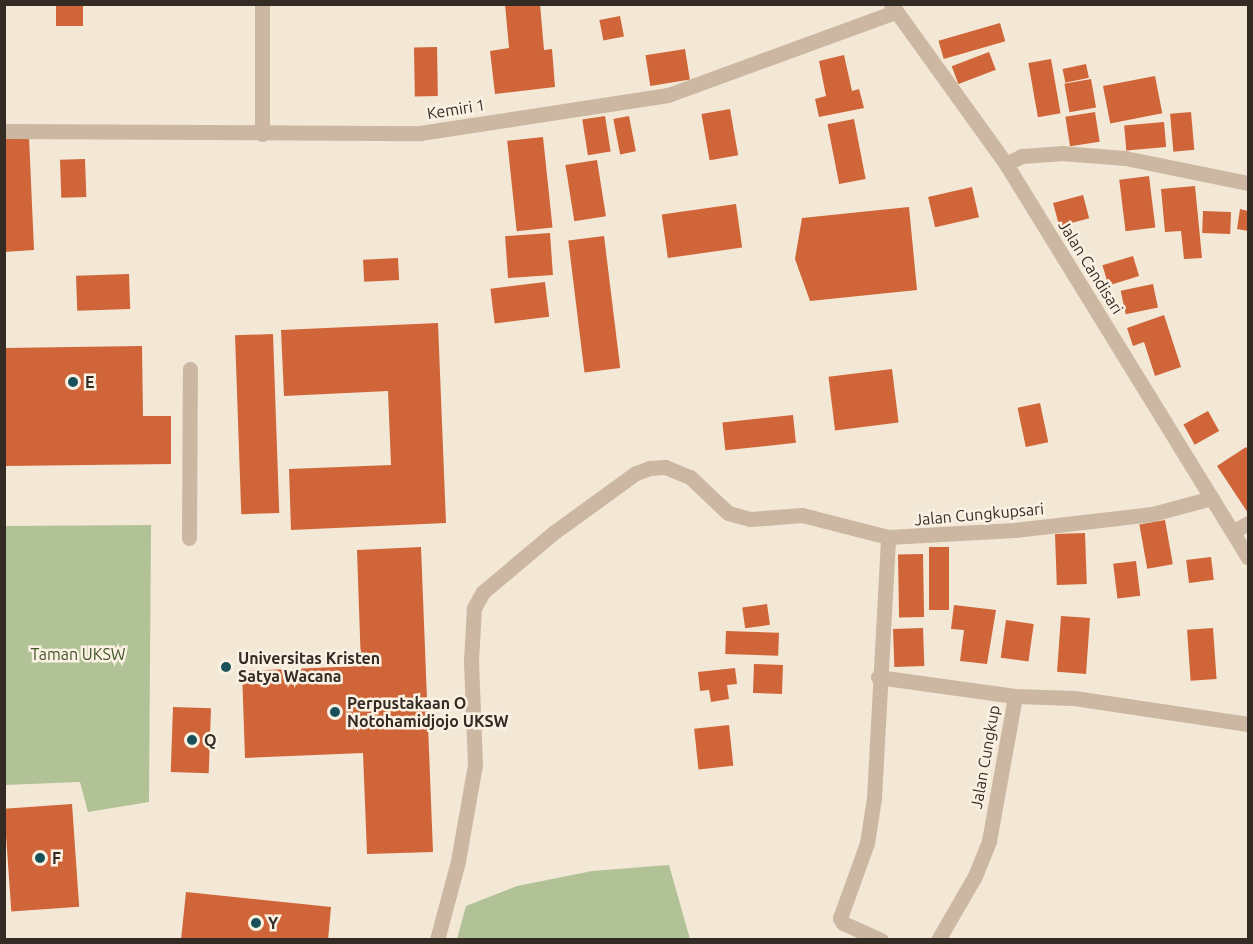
<!DOCTYPE html>
<style>
body{margin:0}
#map{position:relative;width:1253px;height:944px;overflow:hidden;background:#f3e7d6;font-family:Ubuntu,sans-serif}
div>[style]{position:absolute}
[style*='--x']{left:calc(var(--x)*1px);top:calc(var(--y)*1px);width:calc(var(--w)*1px);rotate:calc(var(--a)*1deg)}
.green>*{inset:0;background:#b1c296}
.building>*{inset:0;background:#cf6538;transform-origin:0 0}
.street>*{height:15px;margin:-7.5px;padding:0 7.5px;transform-origin:7.5px;border-radius:7.5px;background:#cbb7a2}
.dots>*{width:16px;height:16px;translate:-50% -50%;box-sizing:border-box;border:3px solid #faf1e3;border-radius:50%}
span{translate:-50% -50%;white-space:nowrap;text-align:center;line-height:1.15;-webkit-text-stroke:5px #faf1e3;paint-order:stroke}
.street-label{font-size:16px;color:#352b25}
.poi-label{font-size:16px;color:#352b25;font-weight:700}
.left{translate:0 -50%;text-align:left}
.park-label{font-size:16px;color:#425527}
.frame{position:absolute;inset:0;border:6px solid #352b25;pointer-events:none}
</style>
<div id="map">
<div class="green">
<div style="clip-path:polygon(151px 525px,149px 802px,88px 812px,80px 782px,5px 785px,5px 526px)"></div>
<div style="clip-path:polygon(669px 865px,690px 939px,457px 939px,466px 906px,517px 886px,592px 871px)"></div>
</div>
<div class="building">
<div style="left:56px;top:4px;width:27px;height:22px"></div>
<div style="clip-path:polygon(505px 4px,540px 4px,544px 50px,552px 49px,555px 87px,495px 94px,490px 51px,509px 48px)"></div>
<div style="left:620px;top:16px;width:21px;height:21px;rotate:79deg"></div>
<div style="left:1000px;top:23px;width:19px;height:64px;rotate:74deg"></div>
<div style="left:437px;top:47px;width:49px;height:23px;rotate:89deg"></div>
<div style="left:685px;top:49px;width:31px;height:40px;rotate:81deg"></div>
<div style="left:989px;top:52px;width:19px;height:40px;rotate:69deg"></div>
<div style="clip-path:polygon(844px 55px,852px 91px,859px 89px,864px 108px,819px 117px,815px 99px,826px 96px,819px 61px)"></div>
<div style="left:1051px;top:59px;width:55px;height:23px;rotate:80deg"></div>
<div style="left:1086px;top:64px;width:14px;height:24px;rotate:78deg"></div>
<div style="left:1155px;top:76px;width:38px;height:53px;rotate:79deg"></div>
<div style="left:1091px;top:79px;width:29px;height:27px;rotate:80deg"></div>
<div style="left:730px;top:109px;width:47px;height:29px;rotate:80deg"></div>
<div style="left:1095px;top:112px;width:30px;height:30px;rotate:81deg"></div>
<div style="left:1191px;top:112px;width:38px;height:21px;rotate:85deg"></div>
<div style="left:605px;top:116px;width:36px;height:23px;rotate:81deg"></div>
<div style="left:629px;top:116px;width:36px;height:16px;rotate:79deg"></div>
<div style="left:854px;top:119px;width:61px;height:27px;rotate:79deg"></div>
<div style="left:1164px;top:122px;width:25px;height:40px;rotate:85deg"></div>
<div style="clip-path:polygon(29px 137px,34px 250px,4px 252px,4px 138px)"></div>
<div style="left:543px;top:137px;width:91px;height:36px;rotate:84deg"></div>
<div style="left:85px;top:159px;width:38px;height:25px;rotate:88deg"></div>
<div style="left:597px;top:160px;width:57px;height:32px;rotate:81deg"></div>
<div style="left:1149px;top:176px;width:52px;height:30px;rotate:83deg"></div>
<div style="clip-path:polygon(1195px 186px,1202px 258px,1184px 259px,1181px 231px,1165px 232px,1161px 189px)"></div>
<div style="left:972px;top:187px;width:31px;height:45px;rotate:77deg"></div>
<div style="left:1083px;top:195px;width:24px;height:31px;rotate:75deg"></div>
<div style="left:736px;top:204px;width:44px;height:75px;rotate:82deg"></div>
<div style="clip-path:polygon(909px 207px,917px 290px,810px 301px,795px 259px,802px 218px)"></div>
<div style="clip-path:polygon(1240px 209px,1248px 211px,1248px 231px,1237px 229px)"></div>
<div style="left:1203px;top:211px;width:28px;height:22px;rotate:2deg"></div>
<div style="left:550px;top:233px;width:42px;height:45px;rotate:86deg"></div>
<div style="left:604px;top:236px;width:133px;height:36px;rotate:83deg"></div>
<div style="left:1133px;top:256px;width:21px;height:32px;rotate:73deg"></div>
<div style="left:398px;top:258px;width:22px;height:35px;rotate:87deg"></div>
<div style="left:129px;top:274px;width:35px;height:53px;rotate:88deg"></div>
<div style="left:545px;top:282px;width:35px;height:55px;rotate:83deg"></div>
<div style="left:1153px;top:284px;width:24px;height:33px;rotate:78deg"></div>
<div style="clip-path:polygon(1164px 315px,1181px 367px,1155px 376px,1144px 342px,1133px 346px,1127px 328px)"></div>
<div style="clip-path:polygon(438px 323px,446px 523px,291px 530px,289px 469px,391px 465px,388px 391px,284px 396px,281px 330px)"></div>
<div style="left:273px;top:334px;width:179px;height:38px;rotate:88deg"></div>
<div style="clip-path:polygon(142px 346px,143px 416px,171px 416px,171px 464px,4px 466px,4px 348px)"></div>
<div style="left:892px;top:369px;width:54px;height:64px;rotate:83deg"></div>
<div style="left:1040px;top:403px;width:40px;height:23px;rotate:78deg"></div>
<div style="left:1208px;top:411px;width:23px;height:28px;rotate:61deg"></div>
<div style="left:793px;top:415px;width:28px;height:71px;rotate:84deg"></div>
<div style="clip-path:polygon(1246px 447px,1248px 450px,1248px 513px,1217px 466px)"></div>
<div style="left:1165px;top:520px;width:45px;height:26px;rotate:80deg"></div>
<div style="left:1085px;top:533px;width:51px;height:30px;rotate:88deg"></div>
<div style="clip-path:polygon(421px 547px,433px 852px,367px 854px,363px 753px,245px 758px,242px 671px,361px 666px,357px 550px)"></div>
<div style="left:929px;top:547px;width:20px;height:63px"></div>
<div style="left:923px;top:554px;width:63px;height:25px;rotate:89deg"></div>
<div style="left:1211px;top:557px;width:23px;height:25px;rotate:83deg"></div>
<div style="left:1136px;top:561px;width:35px;height:23px;rotate:83deg"></div>
<div style="left:767px;top:604px;width:21px;height:25px;rotate:82deg"></div>
<div style="clip-path:polygon(954px 605px,996px 610px,987px 664px,960px 661px,964px 630px,951px 629px)"></div>
<div style="left:1061px;top:616px;width:29px;height:56px;rotate:4deg"></div>
<div style="left:1006px;top:620px;width:28px;height:38px;rotate:8deg"></div>
<div style="left:923px;top:628px;width:38px;height:30px;rotate:88deg"></div>
<div style="left:1213px;top:628px;width:51px;height:26px;rotate:86deg"></div>
<div style="left:726px;top:631px;width:53px;height:23px;rotate:2deg"></div>
<div style="left:754px;top:664px;width:29px;height:29px;rotate:2deg"></div>
<div style="clip-path:polygon(735px 668px,737px 684px,727px 685px,729px 699px,711px 702px,709px 690px,700px 691px,698px 672px)"></div>
<div style="left:173px;top:707px;width:38px;height:65px;rotate:2deg"></div>
<div style="left:729px;top:725px;width:41px;height:35px;rotate:84deg"></div>
<div style="left:72px;top:804px;width:103px;height:68px;rotate:86deg"></div>
<div style="clip-path:polygon(186px 892px,331px 907px,328px 940px,181px 940px)"></div>
</div>
<div class="street">
<div style="--x:262;--y:4;--w:130;--a:90"></div>
<div style="--x:891;--y:4;--w:197;--a:54.3"></div>
<div style="--x:1006;--y:164;--w:462;--a:58.4"></div>
<div style="--x:4;--y:131;--w:416;--a:0.3"></div>
<div style="--x:420;--y:133;--w:251;--a:-8.7"></div>
<div style="--x:668;--y:95;--w:242;--a:-20.1"></div>
<div style="--x:1006;--y:164;--w:18;--a:-27"></div>
<div style="--x:1022;--y:156;--w:39;--a:-4"></div>
<div style="--x:1061;--y:153;--w:64;--a:4.5"></div>
<div style="--x:1125;--y:158;--w:126;--a:11.5"></div>
<div style="--x:1233;--y:532;--w:17;--a:-31"></div>
<div style="--x:189;--y:538;--w:169;--a:-89.7"></div>
<div style="--x:878;--y:677;--w:138;--a:7.9"></div>
<div style="--x:437;--y:940;--w:82;--a:-75.1"></div>
<div style="--x:458;--y:861;--w:97;--a:-80"></div>
<div style="--x:475;--y:765;--w:104;--a:-92.2"></div>
<div style="--x:471;--y:661;--w:53;--a:-86.8"></div>
<div style="--x:474;--y:608;--w:18;--a:-61"></div>
<div style="--x:483;--y:592;--w:92;--a:-40.1"></div>
<div style="--x:553;--y:533;--w:102;--a:-35.9"></div>
<div style="--x:636;--y:473;--w:15;--a:-20"></div>
<div style="--x:650;--y:468;--w:15;--a:-4"></div>
<div style="--x:665;--y:467;--w:27;--a:22"></div>
<div style="--x:690;--y:477;--w:52;--a:43.5"></div>
<div style="--x:728;--y:513;--w:23;--a:15"></div>
<div style="--x:750;--y:519;--w:52;--a:-4.4"></div>
<div style="--x:802;--y:515;--w:89;--a:14.3"></div>
<div style="--x:881;--y:940;--w:42;--a:-155.9"></div>
<div style="--x:843;--y:923;--w:6;--a:-121"></div>
<div style="--x:840;--y:918;--w:80;--a:-70.2"></div>
<div style="--x:867;--y:843;--w:46;--a:-81.2"></div>
<div style="--x:874;--y:798;--w:261;--a:-86.9"></div>
<div style="--x:888;--y:537;--w:126;--a:-3.2"></div>
<div style="--x:1014;--y:530;--w:139;--a:-6.6"></div>
<div style="--x:1152;--y:514;--w:62;--a:-14.9"></div>
<div style="--x:938;--y:940;--w:74;--a:-60"></div>
<div style="--x:975;--y:876;--w:38;--a:-68"></div>
<div style="--x:989;--y:841;--w:147;--a:-79.8"></div>
<div style="--x:1015;--y:696;--w:59;--a:1.9"></div>
<div style="--x:1074;--y:698;--w:176;--a:8.5"></div>
</div>
<div class="dots">
<div style="left:73px;top:382px;background:#185159"></div>
<div style="left:226px;top:667px;background:#185159"></div>
<div style="left:335px;top:712px;background:#185159"></div>
<div style="left:192px;top:740px;background:#185159"></div>
<div style="left:40px;top:858px;background:#185159"></div>
<div style="left:256px;top:923px;background:#185159"></div>
</div>
<div class="street-label">
<span style="left:456px;top:109px;rotate:-9deg">Kemiri 1</span>
<span style="left:1091px;top:267px;rotate:58deg">Jalan Candisari</span>
<span style="left:979px;top:514px;rotate:-5deg">Jalan Cungkupsari</span>
<span style="left:985px;top:757px;rotate:-80deg">Jalan Cungkup</span>
</div>
<div class="poi-label">
<span class="left" style="left:85px;top:382px">E</span>
<span class="left" style="left:238px;top:667px">Universitas Kristen<br>Satya Wacana</span>
<span class="left" style="left:347px;top:712px">Perpustakaan O<br>Notohamidjojo UKSW</span>
<span class="left" style="left:204px;top:740px">Q</span>
<span class="left" style="left:52px;top:858px">F</span>
<span class="left" style="left:268px;top:923px">Y</span>
</div>
<div class="park-label">
<span style="left:78px;top:654px">Taman UKSW</span>
</div>
<div class="frame"></div>
</div>
